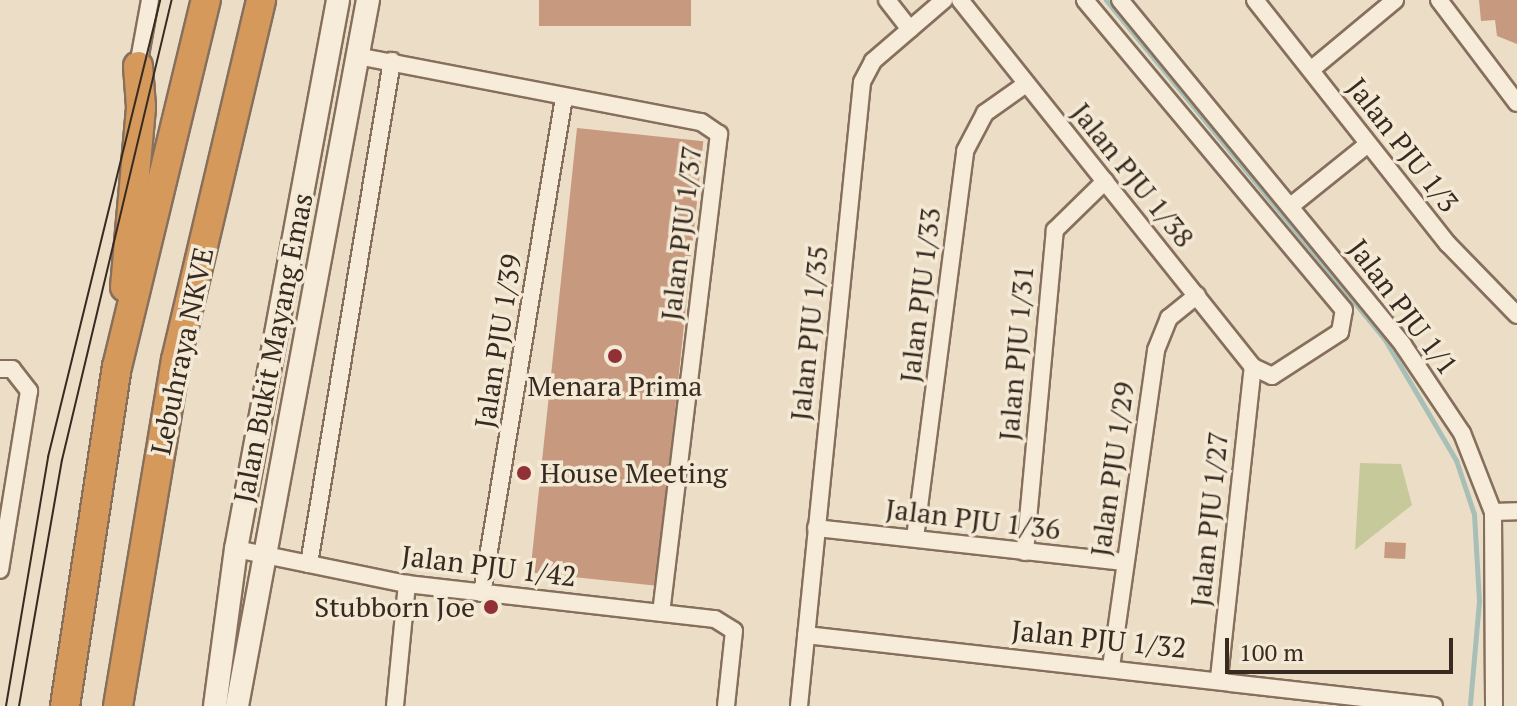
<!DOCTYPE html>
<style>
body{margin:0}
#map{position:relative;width:1517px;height:706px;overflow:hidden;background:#ecdec6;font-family:"PT Serif",serif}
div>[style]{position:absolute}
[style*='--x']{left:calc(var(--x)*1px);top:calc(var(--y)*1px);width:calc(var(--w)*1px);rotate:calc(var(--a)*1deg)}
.green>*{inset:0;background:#c6c99a}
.stream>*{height:5px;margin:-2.5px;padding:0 2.5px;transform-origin:2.5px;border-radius:2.5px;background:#a7bfb7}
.building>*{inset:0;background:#c7997e;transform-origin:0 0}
.roads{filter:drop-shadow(2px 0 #86705d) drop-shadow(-2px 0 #86705d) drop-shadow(0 2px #86705d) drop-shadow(0 -2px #86705d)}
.minor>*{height:16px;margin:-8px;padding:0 8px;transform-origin:8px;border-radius:8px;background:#f7ecd9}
.secondary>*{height:22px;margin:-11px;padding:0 11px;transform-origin:11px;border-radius:11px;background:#f7ecd9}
.motorway>*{height:28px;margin:-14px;padding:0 14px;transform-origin:14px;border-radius:14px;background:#d5995c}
.tram>*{height:2px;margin:-1px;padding:0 1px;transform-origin:1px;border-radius:1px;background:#372a20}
.dots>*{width:22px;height:22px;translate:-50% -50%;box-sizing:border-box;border:4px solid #f3e9d5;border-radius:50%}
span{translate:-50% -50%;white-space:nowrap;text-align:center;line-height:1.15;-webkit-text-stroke:7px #f3e9d5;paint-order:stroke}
.street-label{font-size:28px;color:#372a20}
.poi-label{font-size:28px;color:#372a20}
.left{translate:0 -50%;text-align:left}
.right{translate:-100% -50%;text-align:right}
.scale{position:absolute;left:1225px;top:638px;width:228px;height:36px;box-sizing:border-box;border:4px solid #372a20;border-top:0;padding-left:10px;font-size:24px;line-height:28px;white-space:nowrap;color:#372a20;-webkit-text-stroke:6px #f3e9d5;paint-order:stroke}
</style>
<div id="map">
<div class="green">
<div style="clip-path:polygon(1360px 463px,1401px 464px,1412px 505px,1355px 550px)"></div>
</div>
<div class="stream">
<div style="--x:1106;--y:0;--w:438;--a:50.6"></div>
<div style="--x:1384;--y:338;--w:142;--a:59.5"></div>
<div style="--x:1456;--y:460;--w:57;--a:71.6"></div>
<div style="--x:1474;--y:514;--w:87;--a:86.7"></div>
<div style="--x:1479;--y:601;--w:103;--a:95"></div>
</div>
<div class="building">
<div style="left:539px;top:0;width:152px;height:26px"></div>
<div style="clip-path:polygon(1479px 0,1517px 0,1517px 44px,1497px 36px,1495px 20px,1481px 21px)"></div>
<div style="left:577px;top:128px;width:127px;height:447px;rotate:6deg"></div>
<div style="left:1385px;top:542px;width:21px;height:16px;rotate:3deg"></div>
</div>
<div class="roads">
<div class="minor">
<div style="--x:887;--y:0;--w:37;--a:52"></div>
<div style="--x:960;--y:0;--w:470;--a:51.4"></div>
<div style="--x:1253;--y:367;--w:21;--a:25"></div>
<div style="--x:1272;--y:376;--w:81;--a:-32.9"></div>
<div style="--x:1340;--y:332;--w:22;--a:-80"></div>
<div style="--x:1344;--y:310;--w:404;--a:-129.9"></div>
<div style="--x:1120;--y:0;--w:446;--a:50.6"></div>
<div style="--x:1403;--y:345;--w:106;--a:56.2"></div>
<div style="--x:1462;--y:433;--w:85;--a:68.6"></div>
<div style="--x:1493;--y:512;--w:194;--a:89.7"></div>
<div style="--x:1255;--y:0;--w:311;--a:51.7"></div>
<div style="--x:1448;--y:244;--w:99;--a:45.8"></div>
<div style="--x:1439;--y:0;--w:129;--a:52.9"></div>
<div style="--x:357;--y:56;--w:350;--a:10.9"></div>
<div style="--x:701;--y:122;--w:22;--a:34"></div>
<div style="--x:719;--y:134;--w:482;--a:96.9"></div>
<div style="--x:138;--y:66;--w:67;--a:-79.7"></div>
<div style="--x:1312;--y:69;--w:108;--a:-39.7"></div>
<div style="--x:1292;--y:205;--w:97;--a:-38.8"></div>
<div style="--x:0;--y:369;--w:12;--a:0"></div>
<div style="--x:12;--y:369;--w:28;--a:52"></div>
<div style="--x:29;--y:391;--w:181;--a:99.2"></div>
<div style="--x:1493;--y:512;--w:24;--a:-2"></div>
<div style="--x:816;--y:528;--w:311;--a:6.3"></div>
<div style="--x:915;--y:538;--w:390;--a:-82.6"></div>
<div style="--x:965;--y:151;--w:43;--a:-62.2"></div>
<div style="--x:985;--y:113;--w:50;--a:-35.3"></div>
<div style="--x:236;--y:549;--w:175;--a:11.6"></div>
<div style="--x:407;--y:584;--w:310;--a:6.5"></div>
<div style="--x:715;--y:619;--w:22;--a:32"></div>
<div style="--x:734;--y:631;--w:75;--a:96.1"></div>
<div style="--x:1025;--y:552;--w:323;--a:-84.7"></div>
<div style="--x:1055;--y:230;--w:70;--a:-44.4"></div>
<div style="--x:309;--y:564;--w:510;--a:-80.63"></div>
<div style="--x:482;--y:593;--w:503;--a:-80.61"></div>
<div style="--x:806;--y:635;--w:632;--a:6.45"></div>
<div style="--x:1111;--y:667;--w:320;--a:-81.9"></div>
<div style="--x:1156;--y:350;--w:35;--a:-68"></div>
<div style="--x:1169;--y:318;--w:36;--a:-39"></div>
<div style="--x:1219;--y:678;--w:313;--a:-83.8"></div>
<div style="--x:395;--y:706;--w:123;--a:-84.4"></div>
<div style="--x:799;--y:706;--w:627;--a:-84.23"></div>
<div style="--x:862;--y:82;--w:24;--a:-62"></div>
<div style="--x:873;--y:61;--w:94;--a:-40.7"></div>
</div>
<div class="secondary">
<div style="--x:215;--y:706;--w:158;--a:-82.4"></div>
<div style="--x:236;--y:549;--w:558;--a:-79.47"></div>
<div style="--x:237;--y:706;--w:718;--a:-79.49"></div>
</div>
<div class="motorway">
<div style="--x:125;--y:287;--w:181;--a:-84.9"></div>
<div style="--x:141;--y:107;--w:41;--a:-94.2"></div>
<div style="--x:65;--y:706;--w:343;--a:-81.3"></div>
<div style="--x:117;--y:367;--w:378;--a:-76.4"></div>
<div style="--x:118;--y:706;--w:351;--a:-80.5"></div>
<div style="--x:176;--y:360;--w:370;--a:-76.7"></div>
</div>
</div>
<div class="tram">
<div style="--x:6;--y:706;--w:253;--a:-80.4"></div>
<div style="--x:48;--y:457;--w:471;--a:-76.2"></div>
<div style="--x:19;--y:706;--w:250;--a:-80.1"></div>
<div style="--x:62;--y:460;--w:473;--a:-76.6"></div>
</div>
<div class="dots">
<div style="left:615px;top:356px;background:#913036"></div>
<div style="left:524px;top:473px;background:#913036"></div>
<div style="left:491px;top:607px;background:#913036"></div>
</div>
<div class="street-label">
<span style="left:1403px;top:145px;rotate:52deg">Jalan PJU 1/3</span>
<span style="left:1133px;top:175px;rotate:51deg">Jalan PJU 1/38</span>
<span style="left:681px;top:233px;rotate:-83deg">Jalan PJU 1/37</span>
<span style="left:920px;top:295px;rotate:-83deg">Jalan PJU 1/33</span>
<span style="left:1403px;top:307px;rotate:53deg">Jalan PJU 1/1</span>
<span style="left:809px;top:333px;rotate:-84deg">Jalan PJU 1/35</span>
<span style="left:498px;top:341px;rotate:-81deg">Jalan PJU 1/39</span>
<span style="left:273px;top:348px;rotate:-79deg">Jalan Bukit Mayang Emas</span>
<span style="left:182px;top:351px;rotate:-78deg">Lebuhraya NKVE</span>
<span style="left:1016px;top:353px;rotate:-85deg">Jalan PJU 1/31</span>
<span style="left:1112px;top:469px;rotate:-82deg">Jalan PJU 1/29</span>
<span style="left:973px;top:519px;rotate:7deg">Jalan PJU 1/36</span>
<span style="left:1209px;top:519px;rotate:-84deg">Jalan PJU 1/27</span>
<span style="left:489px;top:566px;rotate:7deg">Jalan PJU 1/42</span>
<span style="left:1099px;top:639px;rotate:6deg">Jalan PJU 1/32</span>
</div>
<div class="poi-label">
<span style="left:615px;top:386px">Menara Prima</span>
<span class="left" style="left:540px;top:473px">House Meeting</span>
<span class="right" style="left:475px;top:607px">Stubborn Joe</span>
</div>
<div class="scale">100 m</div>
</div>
